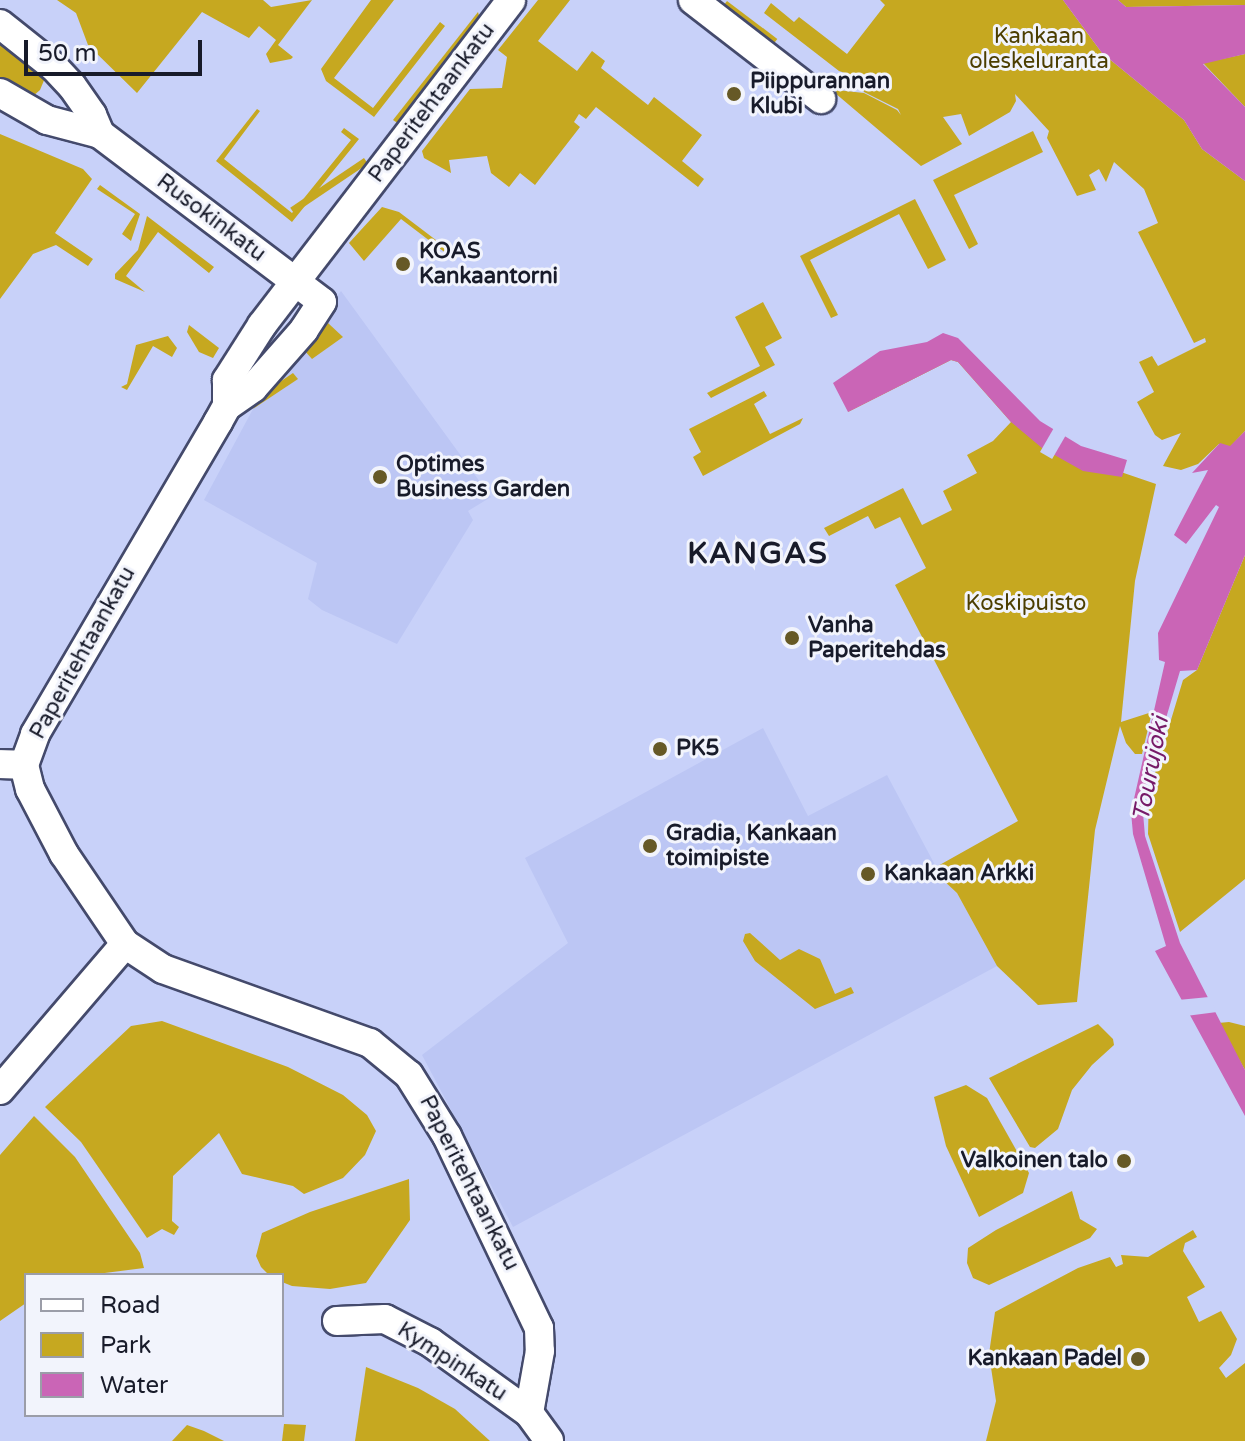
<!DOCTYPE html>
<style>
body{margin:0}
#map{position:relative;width:1245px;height:1441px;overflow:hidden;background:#c8d1f9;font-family:"Varela Round",sans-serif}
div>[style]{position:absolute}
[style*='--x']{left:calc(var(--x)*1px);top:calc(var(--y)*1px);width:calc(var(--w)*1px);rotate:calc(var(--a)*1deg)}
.built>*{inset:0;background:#bcc6f4}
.green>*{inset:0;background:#c6a820;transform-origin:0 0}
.water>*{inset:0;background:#ca65b6}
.pier>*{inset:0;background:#c8d1f9;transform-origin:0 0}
.roads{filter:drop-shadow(2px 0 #444a6c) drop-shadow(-2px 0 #444a6c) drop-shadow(0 2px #444a6c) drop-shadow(0 -2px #444a6c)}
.minor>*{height:28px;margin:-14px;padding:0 14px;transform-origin:14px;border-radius:14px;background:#fff}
.dots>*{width:22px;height:22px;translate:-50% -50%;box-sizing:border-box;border:4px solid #f2f4fc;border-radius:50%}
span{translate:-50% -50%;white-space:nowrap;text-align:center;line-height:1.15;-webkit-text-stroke:6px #f2f4fc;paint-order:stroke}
.park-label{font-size:22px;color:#4c3e00}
.poi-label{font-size:22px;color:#181b2a;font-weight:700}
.left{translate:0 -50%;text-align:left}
.right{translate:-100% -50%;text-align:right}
.street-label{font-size:22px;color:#181b2a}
.water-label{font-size:24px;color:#761a68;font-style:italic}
.district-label{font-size:30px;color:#181b2a;font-weight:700;letter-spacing:2px}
.legend{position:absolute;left:24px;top:1273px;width:260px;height:144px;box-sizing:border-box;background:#f2f4fc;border:2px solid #9b9da8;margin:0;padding:10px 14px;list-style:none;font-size:24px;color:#181b2a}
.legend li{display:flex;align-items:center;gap:16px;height:40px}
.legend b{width:40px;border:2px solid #9b9da8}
.scale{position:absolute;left:24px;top:40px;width:178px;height:36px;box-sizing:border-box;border:4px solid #181b2a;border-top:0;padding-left:10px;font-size:24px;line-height:28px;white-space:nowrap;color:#181b2a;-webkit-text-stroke:6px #f2f4fc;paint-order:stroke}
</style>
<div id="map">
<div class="built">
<div style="clip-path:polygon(341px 291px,491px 497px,468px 511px,473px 520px,397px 644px,322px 610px,308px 599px,317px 563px,204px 500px,253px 409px)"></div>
<div style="clip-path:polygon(763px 728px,808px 816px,887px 775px,943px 880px,957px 893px,997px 966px,513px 1227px,422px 1055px,568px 943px,525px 858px)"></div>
</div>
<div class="green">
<div style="clip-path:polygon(57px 0,263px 0,271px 7px,312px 0,278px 45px,293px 57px,291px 59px,270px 63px,266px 54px,276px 40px,259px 26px,249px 38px,202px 12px,137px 93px,88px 45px,76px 13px)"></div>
<div style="clip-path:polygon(371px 0,394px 0,334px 78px,373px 108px,440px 22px,445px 26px,374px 117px,326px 81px,321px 69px)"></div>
<div style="clip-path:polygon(538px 0,570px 0,538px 41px,577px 71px,592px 51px,605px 61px,601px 68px,648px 105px,654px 97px,702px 135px,682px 161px,704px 179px,698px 187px,596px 107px,586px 119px,579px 114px,574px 122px,580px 127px,535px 185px,520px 173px,509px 187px,491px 173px,487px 156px,449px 160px,451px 173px,424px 158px,422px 151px,470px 89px,502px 88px,507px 57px,498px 50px)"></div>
<div style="clip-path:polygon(880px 0,1063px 0,1102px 53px,1184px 120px,1202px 149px,1245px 181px,1245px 431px,1230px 447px,1219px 444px,1198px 464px,1181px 470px,1163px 466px,1181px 433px,1162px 440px,1155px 435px,1137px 402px,1154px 392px,1139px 362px,1152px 356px,1158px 366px,1206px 342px,1205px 338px,1194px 343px,1138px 232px,1158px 223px,1144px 189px,1114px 162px,1106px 182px,1099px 169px,1089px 175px,1096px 190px,1077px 196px,1047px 138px,1049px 131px,1015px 94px,1016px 101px,1010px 112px,969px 136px,961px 114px,943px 117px,962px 144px,921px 166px,835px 93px,837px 90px,864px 93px,897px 110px,901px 115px,898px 109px,864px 92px,857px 77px,839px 71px,764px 13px,771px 3px,794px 22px,799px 17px,847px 54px,885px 5px)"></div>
<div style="clip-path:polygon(1118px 0,1245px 0,1245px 5px,1126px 7px)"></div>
<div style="left:727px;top:1px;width:63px;height:7px;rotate:37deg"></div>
<div style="clip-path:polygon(478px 12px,480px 19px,399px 124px,393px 120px)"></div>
<div style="clip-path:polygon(0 37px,47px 73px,40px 90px,32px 97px,0 82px)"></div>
<div style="clip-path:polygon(1245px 54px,1245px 107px,1203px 63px)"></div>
<div style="clip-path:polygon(257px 109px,260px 111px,224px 159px,292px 213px,351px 140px,341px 132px,344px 128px,359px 139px,292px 222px,216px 161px)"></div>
<div style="clip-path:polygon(1033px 131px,1043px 152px,954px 195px,978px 244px,969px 249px,933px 180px)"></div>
<div style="clip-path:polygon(0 134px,83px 169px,92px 179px,55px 233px,93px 259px,88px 266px,56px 245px,33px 254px,0 299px)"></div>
<div style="left:364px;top:158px;width:7px;height:89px;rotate:56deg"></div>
<div style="clip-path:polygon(100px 185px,140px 214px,131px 241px,122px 234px,135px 214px,97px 189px)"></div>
<div style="clip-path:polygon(915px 199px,946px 260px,928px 269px,899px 214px,810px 260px,838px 315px,831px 318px,800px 256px)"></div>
<div style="clip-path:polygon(382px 207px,399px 212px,453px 253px,451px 257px,401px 219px,364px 261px,349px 243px)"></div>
<div style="clip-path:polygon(147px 216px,214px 267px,209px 273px,158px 232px,126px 276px,145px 292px,115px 279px,115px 274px,138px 250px)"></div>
<div style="clip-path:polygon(763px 302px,782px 338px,765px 347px,775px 365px,711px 398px,707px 393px,760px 366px,735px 317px)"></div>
<div style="clip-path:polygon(328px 323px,343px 337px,312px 359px,304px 350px)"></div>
<div style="clip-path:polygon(189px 325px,219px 348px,213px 358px,199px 352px,187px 332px)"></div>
<div style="clip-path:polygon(168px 336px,177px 348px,172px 357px,153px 346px,127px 390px,121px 387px,127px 384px,136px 345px)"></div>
<div style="clip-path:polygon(960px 357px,1002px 402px,1115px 470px,1156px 484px,1135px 581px,1121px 722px,1152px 712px,1142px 754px,1135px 754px,1126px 743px,1120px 726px,1095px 830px,1077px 1002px,1038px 1005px,997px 966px,957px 893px,943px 880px,936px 867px,1018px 821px,895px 585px,926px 568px,900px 517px,875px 529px,868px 516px,829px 536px,824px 528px,903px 488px,922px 525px,952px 510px,943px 491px,977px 473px,967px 455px,993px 441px,1011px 422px,958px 362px,951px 360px,848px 412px,870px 374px)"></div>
<div style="clip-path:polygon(293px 373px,298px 379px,253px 409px,268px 390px)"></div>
<div style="clip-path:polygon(764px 391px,767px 396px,754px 404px,770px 434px,803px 418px,800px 424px,703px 476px,693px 457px,701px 452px,689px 429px)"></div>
<div style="clip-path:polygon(1245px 555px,1245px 879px,1180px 932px,1148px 834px,1149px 793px,1183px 680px,1197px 670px)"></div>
<div style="clip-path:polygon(750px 933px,780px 960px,799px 949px,820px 959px,835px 994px,851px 987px,854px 993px,815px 1009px,755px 961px,743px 941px,745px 934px)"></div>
<div style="clip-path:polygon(162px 1021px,288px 1067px,343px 1095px,367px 1115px,376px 1131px,365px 1155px,343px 1178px,304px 1194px,293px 1186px,242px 1174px,219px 1133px,173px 1176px,172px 1221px,179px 1227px,174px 1235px,162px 1229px,147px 1238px,81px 1142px,45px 1107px,131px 1026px)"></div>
<div style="clip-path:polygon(1229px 1022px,1245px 1026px,1245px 1070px,1218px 1023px)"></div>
<div style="clip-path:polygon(1098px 1024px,1113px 1039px,1114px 1045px,1092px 1065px,1072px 1090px,1058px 1129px,1035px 1148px,1030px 1147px,989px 1078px)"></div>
<div style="clip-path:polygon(966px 1085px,987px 1098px,1029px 1173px,1023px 1193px,979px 1217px,946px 1146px,934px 1097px)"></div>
<div style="clip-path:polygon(34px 1116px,75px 1157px,140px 1253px,144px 1268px,89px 1275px,26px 1275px,26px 1303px,0 1321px,0 1155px)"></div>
<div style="clip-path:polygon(409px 1179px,410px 1220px,366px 1283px,330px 1289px,292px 1286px,282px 1282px,282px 1275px,269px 1275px,261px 1267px,256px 1256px,262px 1233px,310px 1212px)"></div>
<div style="clip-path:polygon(1072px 1191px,1080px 1219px,1097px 1229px,1090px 1238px,989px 1285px,973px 1278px,967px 1263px,968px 1248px,996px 1230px)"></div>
<div style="clip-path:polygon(1193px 1230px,1197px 1237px,1185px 1243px,1183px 1251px,1205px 1287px,1187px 1297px,1199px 1322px,1221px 1311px,1237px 1339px,1231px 1355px,1219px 1368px,1226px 1378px,1245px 1363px,1245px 1441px,986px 1441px,996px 1401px,989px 1354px,995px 1312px,1078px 1268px,1110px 1257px,1116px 1267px,1123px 1264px,1121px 1255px,1148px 1257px)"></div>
<div style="clip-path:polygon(366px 1367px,418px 1388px,455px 1409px,490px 1441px,355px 1441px)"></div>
<div style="clip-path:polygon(284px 1424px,306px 1425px,304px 1441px,282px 1441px)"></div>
<div style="clip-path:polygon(187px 1425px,204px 1431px,224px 1441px,172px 1441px)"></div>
</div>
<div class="water">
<div style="clip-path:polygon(1063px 0,1118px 0,1126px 7px,1245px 5px,1245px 54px,1203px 64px,1245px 107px,1245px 181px,1202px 149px,1184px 120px,1102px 53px)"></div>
<div style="clip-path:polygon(943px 333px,958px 338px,1040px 421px,1081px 446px,1127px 460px,1122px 477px,1083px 471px,1042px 448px,1011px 422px,958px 362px,951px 360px,848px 412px,833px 383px,880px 351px,927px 342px)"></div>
<div style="clip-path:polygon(1245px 431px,1245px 555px,1197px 670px,1180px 671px,1145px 789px,1143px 813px,1145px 836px,1180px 943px,1245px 1070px,1245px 1116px,1155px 951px,1166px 946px,1133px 834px,1131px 812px,1165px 662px,1159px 660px,1158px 633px,1219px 507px,1216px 505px,1186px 544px,1174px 535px,1208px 470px,1192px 473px,1220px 443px,1230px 446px)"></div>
</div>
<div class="pier">
<div style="left:1055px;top:426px;width:14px;height:30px;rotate:30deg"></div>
<div style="clip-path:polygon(1209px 997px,1217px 1012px,1186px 1016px,1178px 1000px)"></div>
</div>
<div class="roads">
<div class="minor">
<div style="--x:693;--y:0;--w:162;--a:37.7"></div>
<div style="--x:0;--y:24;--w:69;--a:38.5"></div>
<div style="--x:54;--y:67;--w:26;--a:47"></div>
<div style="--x:72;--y:86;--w:35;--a:55"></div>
<div style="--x:92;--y:115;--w:21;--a:67"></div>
<div style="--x:0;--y:93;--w:54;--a:29.9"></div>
<div style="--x:47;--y:120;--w:55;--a:14.8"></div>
<div style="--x:100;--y:134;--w:278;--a:37.1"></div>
<div style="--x:322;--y:302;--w:33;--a:123"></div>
<div style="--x:304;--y:330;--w:77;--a:131.3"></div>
<div style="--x:253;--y:388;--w:32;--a:145"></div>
<div style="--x:0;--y:764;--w:24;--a:2"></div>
<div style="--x:125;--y:944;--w:45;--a:33.3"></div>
<div style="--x:163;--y:969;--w:220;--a:19.7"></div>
<div style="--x:370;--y:1043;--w:50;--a:39.4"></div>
<div style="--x:409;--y:1075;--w:72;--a:58.1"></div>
<div style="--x:447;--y:1136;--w:213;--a:64.4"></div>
<div style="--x:539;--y:1328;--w:23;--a:88"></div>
<div style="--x:540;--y:1351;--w:63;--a:100.1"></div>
<div style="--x:0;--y:1090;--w:192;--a:-49.4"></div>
<div style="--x:125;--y:944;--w:109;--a:-124.1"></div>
<div style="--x:64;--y:854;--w:73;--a:-117.6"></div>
<div style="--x:30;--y:789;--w:25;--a:-104"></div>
<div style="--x:24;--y:765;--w:33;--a:-70"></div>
<div style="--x:35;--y:734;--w:362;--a:-59.6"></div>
<div style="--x:218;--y:422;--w:18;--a:-61"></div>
<div style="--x:227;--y:406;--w:26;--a:-90"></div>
<div style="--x:227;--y:380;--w:65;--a:-57.5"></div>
<div style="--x:262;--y:325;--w:409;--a:-52.5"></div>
<div style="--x:337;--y:1321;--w:48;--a:-2.4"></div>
<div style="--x:385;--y:1319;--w:51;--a:27.1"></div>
<div style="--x:430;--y:1342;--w:122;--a:35.6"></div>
<div style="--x:529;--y:1413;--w:34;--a:54"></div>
</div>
</div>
<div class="dots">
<div style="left:734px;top:94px;background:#665926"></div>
<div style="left:403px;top:264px;background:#665926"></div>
<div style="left:380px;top:477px;background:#665926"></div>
<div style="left:792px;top:638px;background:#665926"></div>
<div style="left:660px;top:749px;background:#665926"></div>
<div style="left:650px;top:846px;background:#665926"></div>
<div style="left:868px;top:874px;background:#665926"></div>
<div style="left:1124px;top:1161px;background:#665926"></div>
<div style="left:1138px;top:1359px;background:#665926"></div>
</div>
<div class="park-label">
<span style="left:1039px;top:49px">Kankaan<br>oleskeluranta</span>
<span style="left:1026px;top:604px">Koskipuisto</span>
</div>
<div class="poi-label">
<span class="left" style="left:750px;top:94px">Piippurannan<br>Klubi</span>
<span class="left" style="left:419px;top:264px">KOAS<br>Kankaantorni</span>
<span class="left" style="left:396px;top:477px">Optimes<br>Business Garden</span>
<span class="left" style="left:808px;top:638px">Vanha<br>Paperitehdas</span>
<span class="left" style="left:676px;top:749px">PK5</span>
<span class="left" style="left:666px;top:846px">Gradia, Kankaan<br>toimipiste</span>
<span class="left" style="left:884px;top:874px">Kankaan Arkki</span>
<span class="right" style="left:1108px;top:1161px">Valkoinen talo</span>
<span class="right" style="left:1122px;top:1359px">Kankaan Padel</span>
</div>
<div class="street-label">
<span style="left:432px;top:103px;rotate:-53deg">Paperitehtaankatu</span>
<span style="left:211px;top:218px;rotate:37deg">Rusokinkatu</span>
<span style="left:83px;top:653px;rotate:-61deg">Paperitehtaankatu</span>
<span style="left:469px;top:1183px;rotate:63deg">Paperitehtaankatu</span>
<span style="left:452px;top:1362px;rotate:33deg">Kympinkatu</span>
</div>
<div class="water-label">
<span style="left:1151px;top:769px;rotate:-79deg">Tourujoki</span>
</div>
<div class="district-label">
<span style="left:758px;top:554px">KANGAS</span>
</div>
<ul class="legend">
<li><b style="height:10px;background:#fff"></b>Road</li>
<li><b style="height:22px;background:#c6a820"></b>Park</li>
<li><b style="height:22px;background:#ca65b6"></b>Water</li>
</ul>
<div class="scale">50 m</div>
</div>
